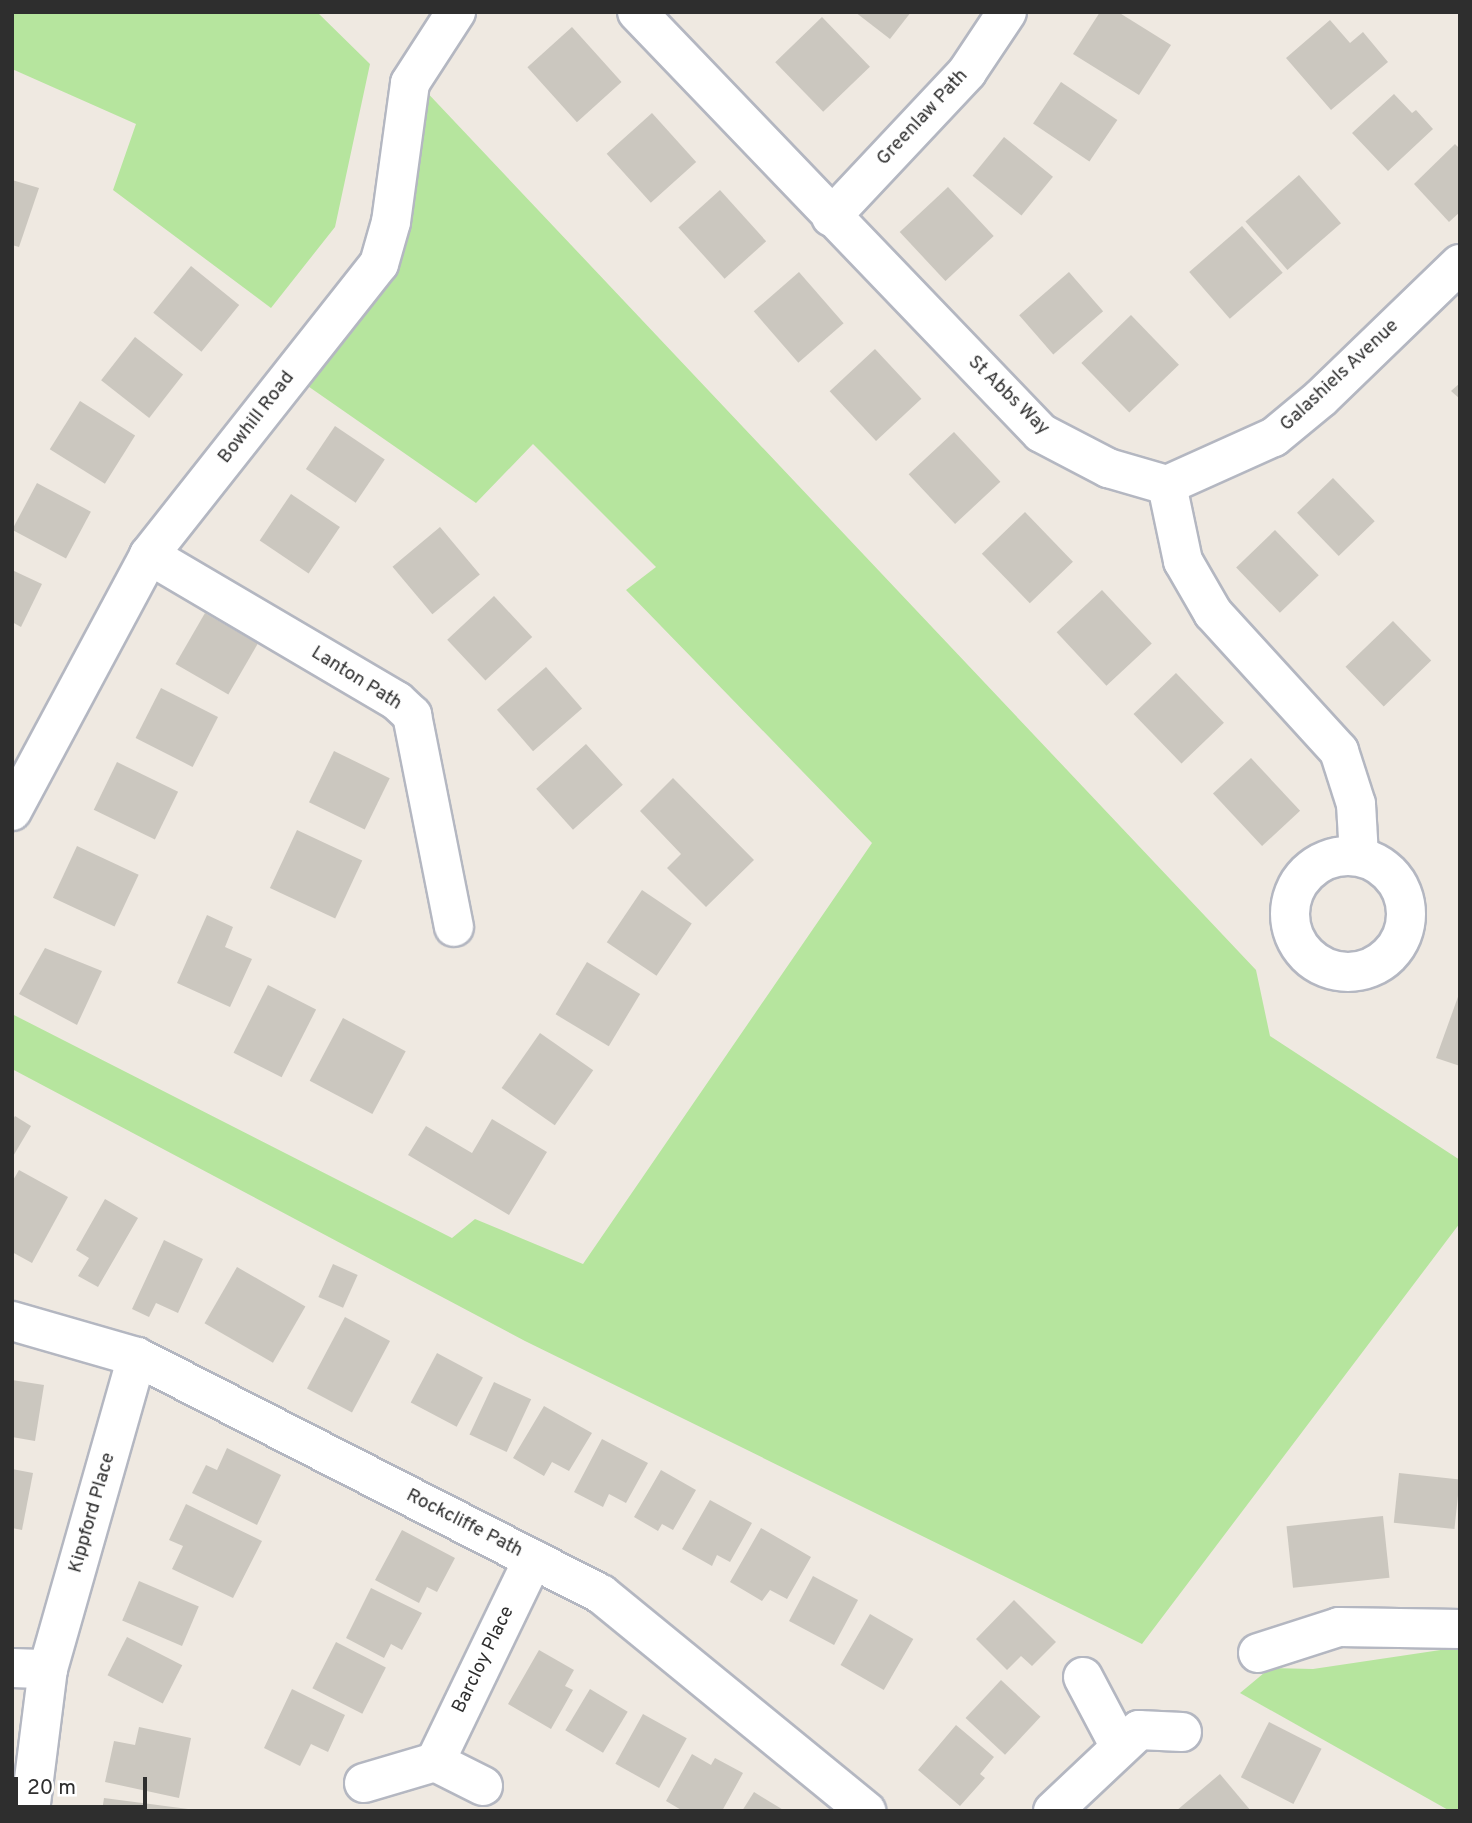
<!DOCTYPE html>
<style>
body{margin:0}
#map{position:relative;width:1472px;height:1823px;overflow:hidden;background:#efe9e1;font-family:Overpass,sans-serif}
div>[style]{position:absolute}
[style*='--x']{left:calc(var(--x)*1px);top:calc(var(--y)*1px);width:calc(var(--w)*1px);rotate:calc(var(--a)*1deg)}
.green>*{inset:0;background:#b6e59e}
.building>*{inset:0;background:#cbc7bf;transform-origin:0 0}
.roads{filter:drop-shadow(2px 0 #b4b7c1) drop-shadow(-2px 0 #b4b7c1) drop-shadow(0 2px #b4b7c1) drop-shadow(0 -2px #b4b7c1)}
.minor>*{height:38px;margin:-19px;padding:0 19px;transform-origin:19px;border-radius:19px;background:#fff}
.minor>.ring{margin:-19px;padding:0;box-sizing:content-box;background:none;border:38px solid #fff;border-radius:50%}
span{translate:-50% -50%;white-space:nowrap;text-align:center;line-height:1.15;-webkit-text-stroke:6px #fff;paint-order:stroke}
.street-label{font-size:19px;color:#2e2e2e}
.frame{position:absolute;inset:0;border:14px solid #2e2e2e;pointer-events:none}
.scale{position:absolute;left:14px;top:1777px;width:133px;height:32px;box-sizing:border-box;border:4px solid #2e2e2e;border-top:0;padding-left:9px;font-size:21px;line-height:24px;white-space:nowrap;color:#2e2e2e;-webkit-text-stroke:5px #fff;paint-order:stroke}
</style>
<div id="map">
<div class="green">
<div style="clip-path:polygon(12px 12px,317px 12px,370px 64px,335px 227px,271px 308px,113px 190px,136px 124px,12px 69px)"></div>
<div style="clip-path:polygon(420px 85px,1256px 970px,1270px 1036px,1460px 1160px,1460px 1223px,1142px 1644px,525px 1341px,12px 1069px,12px 1014px,452px 1238px,475px 1219px,583px 1264px,872px 843px,626px 590px,656px 567px,533px 444px,476px 503px,302px 382px,390px 268px)"></div>
<div style="clip-path:polygon(1454px 1648px,1460px 1649px,1460px 1811px,1450px 1811px,1240px 1693px,1270px 1668px,1313px 1669px)"></div>
</div>
<div class="building">
<div style="clip-path:polygon(855px 12px,911px 12px,890px 39px)"></div>
<div style="clip-path:polygon(1100px 12px,1118px 12px,1171px 45px,1139px 95px,1073px 54px)"></div>
<div style="left:822px;top:17px;width:69px;height:65px;rotate:46deg"></div>
<div style="clip-path:polygon(1330px 20px,1350px 43px,1363px 32px,1388px 62px,1331px 110px,1286px 58px)"></div>
<div style="left:572px;top:27px;width:74px;height:60px;rotate:48deg"></div>
<div style="left:1061px;top:82px;width:68px;height:50px;rotate:34deg"></div>
<div style="clip-path:polygon(1394px 94px,1412px 113px,1416px 110px,1433px 129px,1388px 171px,1352px 133px)"></div>
<div style="left:652px;top:113px;width:66px;height:61px;rotate:48deg"></div>
<div style="left:1004px;top:137px;width:63px;height:50px;rotate:39deg"></div>
<div style="clip-path:polygon(1455px 144px,1460px 149px,1460px 212px,1449px 222px,1414px 184px)"></div>
<div style="left:1299px;top:175px;width:64px;height:71px;rotate:49deg"></div>
<div style="clip-path:polygon(12px 180px,39px 188px,19px 247px,12px 245px)"></div>
<div style="left:948px;top:187px;width:67px;height:66px;rotate:47deg"></div>
<div style="left:720px;top:190px;width:69px;height:56px;rotate:48deg"></div>
<div style="left:1242px;top:226px;width:62px;height:70px;rotate:49deg"></div>
<div style="left:191px;top:266px;width:62px;height:60px;rotate:39deg"></div>
<div style="left:799px;top:272px;width:68px;height:60px;rotate:49deg"></div>
<div style="left:1069px;top:272px;width:52px;height:66px;rotate:49deg"></div>
<div style="left:1131px;top:315px;width:69px;height:69px;rotate:46deg"></div>
<div style="left:135px;top:337px;width:61px;height:55px;rotate:38deg"></div>
<div style="left:875px;top:349px;width:68px;height:62px;rotate:47deg"></div>
<div style="clip-path:polygon(1460px 383px,1460px 399px,1451px 391px)"></div>
<div style="left:80px;top:401px;width:65px;height:57px;rotate:32deg"></div>
<div style="left:335px;top:426px;width:60px;height:52px;rotate:34deg"></div>
<div style="left:954px;top:432px;width:68px;height:62px;rotate:47deg"></div>
<div style="left:1333px;top:478px;width:60px;height:50px;rotate:46deg"></div>
<div style="left:37px;top:483px;width:61px;height:53px;rotate:28deg"></div>
<div style="left:291px;top:494px;width:59px;height:56px;rotate:34deg"></div>
<div style="left:1025px;top:512px;width:69px;height:60px;rotate:46deg"></div>
<div style="left:440px;top:527px;width:62px;height:62px;rotate:50deg"></div>
<div style="left:1275px;top:530px;width:63px;height:54px;rotate:46deg"></div>
<div style="clip-path:polygon(12px 570px,42px 584px,21px 627px,12px 622px)"></div>
<div style="left:1102px;top:590px;width:73px;height:62px;rotate:47deg"></div>
<div style="left:494px;top:596px;width:56px;height:64px;rotate:47deg"></div>
<div style="left:205px;top:613px;width:61px;height:59px;rotate:30deg"></div>
<div style="left:1393px;top:621px;width:55px;height:66px;rotate:46deg"></div>
<div style="left:546px;top:667px;width:55px;height:65px;rotate:49deg"></div>
<div style="left:1176px;top:673px;width:69px;height:59px;rotate:46deg"></div>
<div style="left:161px;top:688px;width:64px;height:56px;rotate:27deg"></div>
<div style="left:586px;top:744px;width:55px;height:67px;rotate:48deg"></div>
<div style="left:334px;top:751px;width:62px;height:57px;rotate:26deg"></div>
<div style="left:1251px;top:758px;width:72px;height:52px;rotate:47deg"></div>
<div style="left:117px;top:762px;width:68px;height:53px;rotate:26deg"></div>
<div style="clip-path:polygon(673px 778px,754px 860px,706px 907px,667px 868px,681px 854px,640px 811px)"></div>
<div style="left:297px;top:830px;width:72px;height:64px;rotate:25deg"></div>
<div style="left:77px;top:846px;width:68px;height:57px;rotate:25deg"></div>
<div style="left:642px;top:890px;width:60px;height:63px;rotate:34deg"></div>
<div style="clip-path:polygon(207px 915px,233px 927px,225px 947px,252px 959px,230px 1007px,177px 983px)"></div>
<div style="clip-path:polygon(45px 948px,102px 971px,77px 1025px,19px 994px)"></div>
<div style="left:587px;top:962px;width:62px;height:61px;rotate:31deg"></div>
<div style="left:268px;top:985px;width:54px;height:76px;rotate:27deg"></div>
<div style="clip-path:polygon(1459px 994px,1460px 994px,1460px 1066px,1436px 1058px)"></div>
<div style="left:343px;top:1018px;width:71px;height:71px;rotate:28deg"></div>
<div style="left:540px;top:1033px;width:65px;height:67px;rotate:35deg"></div>
<div style="clip-path:polygon(15px 1116px,31px 1126px,12px 1158px,12px 1121px)"></div>
<div style="clip-path:polygon(492px 1119px,547px 1152px,509px 1215px,408px 1155px,426px 1126px,472px 1153px)"></div>
<div style="clip-path:polygon(19px 1170px,68px 1197px,32px 1263px,12px 1252px,12px 1182px)"></div>
<div style="clip-path:polygon(105px 1199px,138px 1218px,98px 1287px,78px 1276px,89px 1258px,76px 1250px)"></div>
<div style="clip-path:polygon(164px 1240px,203px 1259px,178px 1313px,156px 1303px,149px 1317px,132px 1309px)"></div>
<div style="left:333px;top:1264px;width:27px;height:36px;rotate:24deg"></div>
<div style="left:237px;top:1267px;width:79px;height:65px;rotate:30deg"></div>
<div style="left:345px;top:1317px;width:51px;height:81px;rotate:28deg"></div>
<div style="left:437px;top:1353px;width:52px;height:56px;rotate:28deg"></div>
<div style="clip-path:polygon(12px 1380px,44px 1385px,35px 1441px,12px 1437px)"></div>
<div style="left:494px;top:1382px;width:41px;height:58px;rotate:25deg"></div>
<div style="clip-path:polygon(544px 1406px,592px 1433px,569px 1471px,552px 1462px,544px 1476px,513px 1458px)"></div>
<div style="clip-path:polygon(602px 1439px,648px 1463px,626px 1503px,609px 1494px,603px 1507px,574px 1492px)"></div>
<div style="clip-path:polygon(227px 1448px,281px 1475px,257px 1525px,192px 1493px,206px 1465px,217px 1470px)"></div>
<div style="clip-path:polygon(12px 1469px,33px 1473px,22px 1530px,12px 1528px)"></div>
<div style="clip-path:polygon(661px 1470px,696px 1490px,673px 1530px,662px 1524px,658px 1531px,634px 1517px)"></div>
<div style="left:1399px;top:1473px;width:61px;height:50px;rotate:6deg"></div>
<div style="clip-path:polygon(710px 1500px,752px 1523px,730px 1562px,717px 1555px,712px 1566px,682px 1549px)"></div>
<div style="clip-path:polygon(186px 1504px,262px 1541px,233px 1598px,172px 1569px,183px 1546px,169px 1540px)"></div>
<div style="left:1383px;top:1516px;width:62px;height:97px;rotate:84deg"></div>
<div style="clip-path:polygon(761px 1528px,811px 1557px,787px 1599px,770px 1590px,762px 1601px,730px 1582px)"></div>
<div style="clip-path:polygon(402px 1530px,455px 1558px,437px 1592px,427px 1587px,419px 1603px,375px 1580px)"></div>
<div style="left:813px;top:1576px;width:51px;height:51px;rotate:28deg"></div>
<div style="left:139px;top:1581px;width:65px;height:43px;rotate:23deg"></div>
<div style="clip-path:polygon(371px 1588px,422px 1613px,402px 1650px,391px 1644px,384px 1658px,346px 1638px)"></div>
<div style="clip-path:polygon(1014px 1600px,1056px 1642px,1032px 1666px,1021px 1656px,1007px 1670px,976px 1639px)"></div>
<div style="left:870px;top:1614px;width:50px;height:59px;rotate:30deg"></div>
<div style="left:127px;top:1637px;width:62px;height:43px;rotate:27deg"></div>
<div style="left:336px;top:1642px;width:56px;height:52px;rotate:27deg"></div>
<div style="clip-path:polygon(539px 1650px,574px 1670px,565px 1686px,573px 1690px,551px 1729px,508px 1704px)"></div>
<div style="left:1001px;top:1680px;width:54px;height:52px;rotate:43deg"></div>
<div style="clip-path:polygon(292px 1689px,345px 1715px,328px 1752px,311px 1744px,300px 1766px,264px 1748px)"></div>
<div style="left:590px;top:1689px;width:44px;height:48px;rotate:31deg"></div>
<div style="left:643px;top:1714px;width:50px;height:57px;rotate:29deg"></div>
<div style="left:1269px;top:1722px;width:59px;height:62px;rotate:27deg"></div>
<div style="clip-path:polygon(956px 1725px,994px 1757px,980px 1774px,985px 1778px,960px 1806px,918px 1770px)"></div>
<div style="clip-path:polygon(139px 1727px,191px 1738px,179px 1798px,105px 1782px,114px 1741px,135px 1745px)"></div>
<div style="clip-path:polygon(692px 1754px,711px 1765px,715px 1758px,743px 1773px,722px 1811px,683px 1811px,666px 1801px)"></div>
<div style="clip-path:polygon(1220px 1774px,1251px 1811px,1176px 1811px)"></div>
<div style="clip-path:polygon(754px 1792px,785px 1811px,742px 1811px)"></div>
<div style="clip-path:polygon(104px 1798px,188px 1809px,188px 1811px,102px 1811px)"></div>
</div>
<div class="roads">
<div class="minor">
<div style="--x:637;--y:12;--w:583;--a:46.18"></div>
<div style="--x:1041;--y:433;--w:76;--a:27.6"></div>
<div style="--x:1108;--y:468;--w:61;--a:16.1"></div>
<div style="--x:1167;--y:485;--w:78;--a:78.1"></div>
<div style="--x:1183;--y:561;--w:60;--a:60"></div>
<div style="--x:1213;--y:613;--w:187;--a:47.6"></div>
<div style="--x:1339;--y:751;--w:56;--a:72.2"></div>
<div style="--x:1356;--y:804;--w:52;--a:86.7"></div>
<div style="--x:831;--y:217;--w:199;--a:-46.8"></div>
<div style="--x:967;--y:72;--w:72;--a:-56.3"></div>
<div style="--x:1167;--y:485;--w:117;--a:-24.2"></div>
<div style="--x:1274;--y:437;--w:61;--a:-39.7"></div>
<div style="--x:1321;--y:398;--w:193;--a:-44"></div>
<div style="--x:149;--y:555;--w:288;--a:30.5"></div>
<div style="--x:397;--y:701;--w:21;--a:43"></div>
<div style="--x:412;--y:715;--w:216;--a:78.8"></div>
<div style="--x:12;--y:811;--w:290;--a:-61.8"></div>
<div style="--x:149;--y:555;--w:371;--a:-51.7"></div>
<div style="--x:379;--y:264;--w:44;--a:-74.1"></div>
<div style="--x:391;--y:222;--w:140;--a:-82.2"></div>
<div style="--x:410;--y:83;--w:85;--a:-57.1"></div>
<div class="ring" style="left:1290px;top:856px;width:78px;height:78px"></div>
<div style="--x:12;--y:1321;--w:130;--a:16.1"></div>
<div style="--x:137;--y:1357;--w:521;--a:27.06"></div>
<div style="--x:601;--y:1594;--w:343;--a:39.3"></div>
<div style="--x:1258;--y:1653;--w:85;--a:-17.8"></div>
<div style="--x:1339;--y:1627;--w:121;--a:0.9"></div>
<div style="--x:12;--y:1668;--w:36;--a:2"></div>
<div style="--x:1083;--y:1677;--w:79;--a:62.1"></div>
<div style="--x:364;--y:1783;--w:74;--a:-16.5"></div>
<div style="--x:483;--y:1786;--w:54;--a:-153.4"></div>
<div style="--x:435;--y:1762;--w:225;--a:-64.2"></div>
<div style="--x:30;--y:1811;--w:143;--a:-82.8"></div>
<div style="--x:48;--y:1669;--w:324;--a:-74.1"></div>
<div style="--x:1053;--y:1811;--w:118;--a:-43.3"></div>
<div style="--x:1139;--y:1730;--w:43;--a:2.7"></div>
</div>
</div>
<div class="street-label">
<span style="left:923px;top:118px;rotate:-47deg">Greenlaw Path</span>
<span style="left:1340px;top:376px;rotate:-43deg">Galashiels Avenue</span>
<span style="left:1008px;top:396px;rotate:44deg">St Abbs Way</span>
<span style="left:257px;top:418px;rotate:-52deg">Bowhill Road</span>
<span style="left:356px;top:679px;rotate:32deg">Lanton Path</span>
<span style="left:93px;top:1513px;rotate:-74deg">Kippford Place</span>
<span style="left:464px;top:1524px;rotate:27deg">Rockcliffe Path</span>
<span style="left:484px;top:1660px;rotate:-64deg">Barcloy Place</span>
</div>
<div class="frame"></div>
<div class="scale">20 m</div>
</div>
